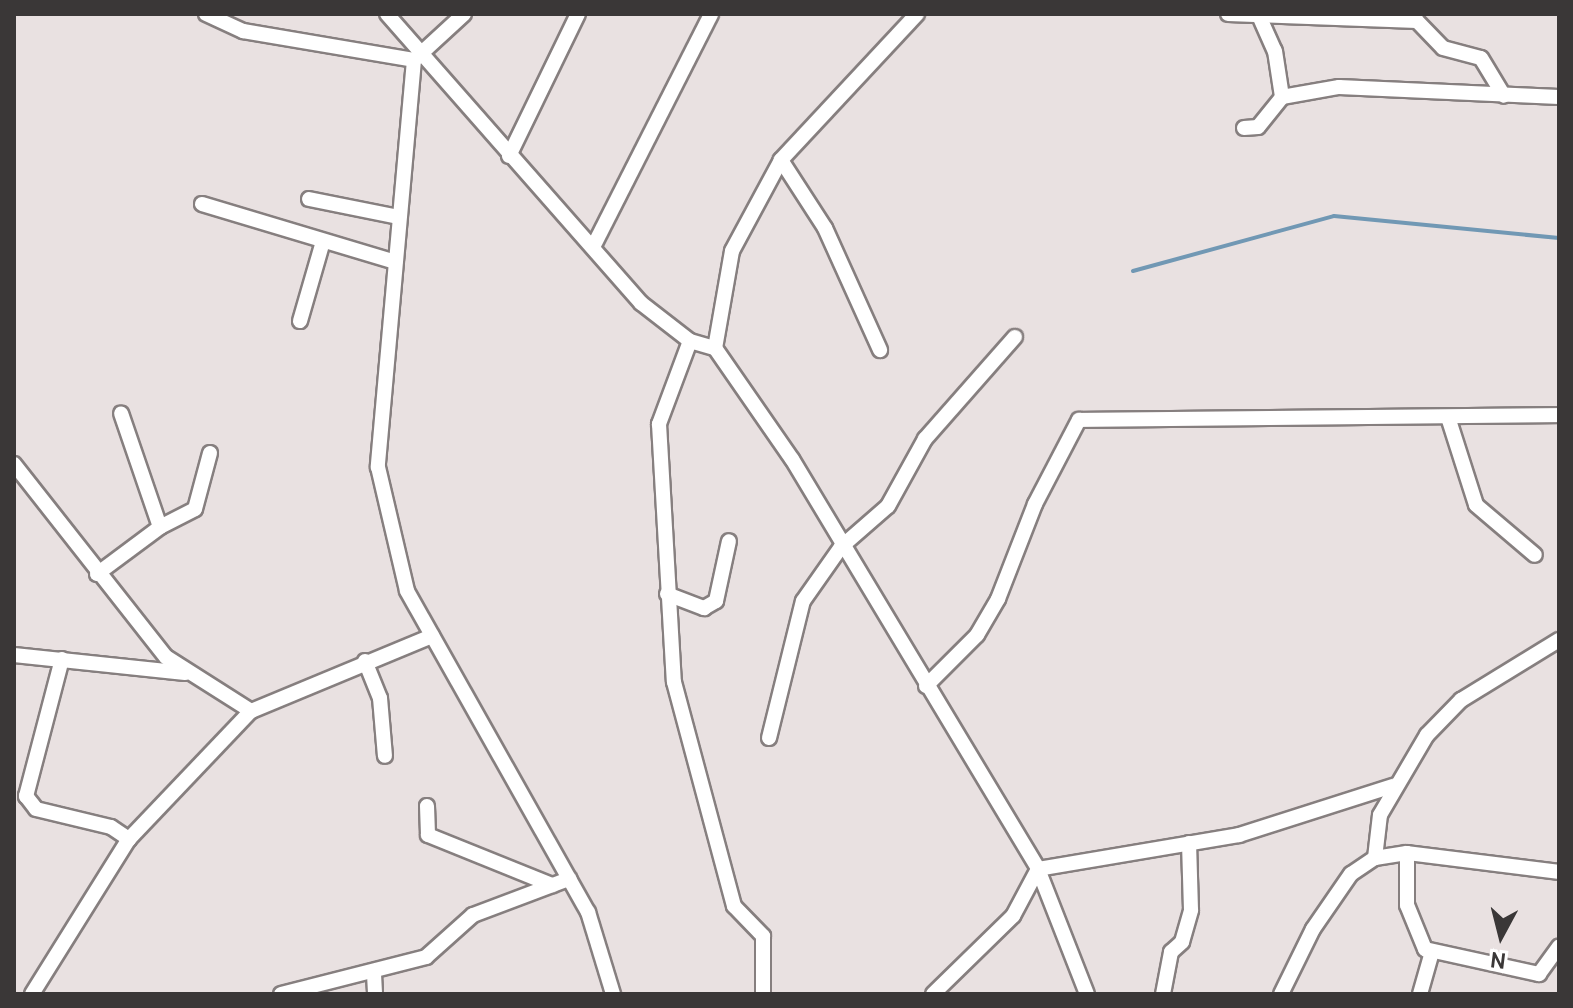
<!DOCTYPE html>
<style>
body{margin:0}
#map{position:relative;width:1573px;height:1008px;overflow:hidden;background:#e9e1e1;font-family:Cabin,sans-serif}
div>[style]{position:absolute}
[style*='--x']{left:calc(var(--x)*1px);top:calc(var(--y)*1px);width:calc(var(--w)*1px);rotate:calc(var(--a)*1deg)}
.stream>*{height:4px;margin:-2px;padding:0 2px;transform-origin:2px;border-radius:2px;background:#7198b4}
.roads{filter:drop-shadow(2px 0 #867f7f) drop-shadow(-2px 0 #867f7f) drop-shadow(0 2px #867f7f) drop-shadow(0 -2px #867f7f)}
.minor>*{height:14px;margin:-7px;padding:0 7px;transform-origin:7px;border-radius:7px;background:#fff}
span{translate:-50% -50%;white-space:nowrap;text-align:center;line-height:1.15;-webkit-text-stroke:6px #fff;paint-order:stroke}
.frame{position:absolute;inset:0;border:16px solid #3a3737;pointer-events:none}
.north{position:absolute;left:1461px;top:896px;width:80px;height:80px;-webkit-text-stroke:6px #fff;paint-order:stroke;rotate:187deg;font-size:22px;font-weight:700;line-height:32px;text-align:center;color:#3a3737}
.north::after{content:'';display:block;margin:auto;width:28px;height:36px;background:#3a3737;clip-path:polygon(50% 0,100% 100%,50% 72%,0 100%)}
</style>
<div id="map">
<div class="stream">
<div style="--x:1133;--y:271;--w:208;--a:-15.3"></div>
<div style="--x:1334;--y:216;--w:226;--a:5.6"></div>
</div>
<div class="roads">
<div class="minor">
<div style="--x:206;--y:14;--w:41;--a:24.7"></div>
<div style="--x:243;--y:31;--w:173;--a:9.6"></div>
<div style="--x:387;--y:14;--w:385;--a:48.7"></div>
<div style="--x:641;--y:303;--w:62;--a:37.8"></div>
<div style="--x:690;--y:341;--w:26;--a:16"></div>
<div style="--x:464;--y:14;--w:68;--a:137.4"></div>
<div style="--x:414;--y:60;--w:409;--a:95.1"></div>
<div style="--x:378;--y:467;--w:127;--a:76.8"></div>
<div style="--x:407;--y:591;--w:369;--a:60.6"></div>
<div style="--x:588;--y:912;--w:86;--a:73"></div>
<div style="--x:917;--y:14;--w:200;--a:133"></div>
<div style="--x:781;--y:160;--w:103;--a:118.3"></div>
<div style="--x:732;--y:251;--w:98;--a:99.9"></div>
<div style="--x:715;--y:348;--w:135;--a:55.3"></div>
<div style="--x:792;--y:459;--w:478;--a:59"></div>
<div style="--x:1038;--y:869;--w:134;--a:68.6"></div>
<div style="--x:1228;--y:14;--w:189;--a:2.1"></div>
<div style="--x:1417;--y:21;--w:37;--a:46"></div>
<div style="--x:1443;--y:48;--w:39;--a:15"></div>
<div style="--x:1481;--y:58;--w:44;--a:58.8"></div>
<div style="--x:1260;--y:18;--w:36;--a:66"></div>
<div style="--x:1275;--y:51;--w:47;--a:81.3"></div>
<div style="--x:1244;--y:128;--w:14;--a:-4"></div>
<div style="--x:1258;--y:127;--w:38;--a:-51"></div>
<div style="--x:1282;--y:97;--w:58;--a:-10"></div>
<div style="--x:1339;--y:87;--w:220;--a:2.6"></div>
<div style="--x:509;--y:156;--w:158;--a:-64.1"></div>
<div style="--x:781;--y:160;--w:81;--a:57.1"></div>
<div style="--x:825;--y:228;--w:134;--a:65.7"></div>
<div style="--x:309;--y:199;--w:92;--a:11.3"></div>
<div style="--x:202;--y:204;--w:202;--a:16.7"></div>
<div style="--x:593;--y:247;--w:261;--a:-63.1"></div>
<div style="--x:300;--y:321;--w:79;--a:-73.9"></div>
<div style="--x:690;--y:341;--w:89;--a:110.5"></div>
<div style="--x:659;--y:424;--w:258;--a:86.7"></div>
<div style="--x:674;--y:682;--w:232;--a:75"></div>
<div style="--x:734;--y:906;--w:42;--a:46"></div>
<div style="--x:763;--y:936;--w:58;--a:90"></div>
<div style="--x:1448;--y:417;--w:92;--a:72.3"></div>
<div style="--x:1476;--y:505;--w:77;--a:40.3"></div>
<div style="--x:14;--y:464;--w:246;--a:51.8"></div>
<div style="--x:166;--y:657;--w:101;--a:32.4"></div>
<div style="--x:160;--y:527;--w:39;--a:-27"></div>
<div style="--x:195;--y:509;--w:58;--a:-75"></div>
<div style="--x:97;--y:574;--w:79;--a:-36.7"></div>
<div style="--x:160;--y:527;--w:120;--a:-108.9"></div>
<div style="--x:667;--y:594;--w:40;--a:21"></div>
<div style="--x:704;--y:608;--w:14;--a:-30"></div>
<div style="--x:716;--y:601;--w:61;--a:-77.8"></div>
<div style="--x:14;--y:655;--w:172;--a:6"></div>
<div style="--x:62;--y:659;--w:142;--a:104.7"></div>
<div style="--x:26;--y:796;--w:16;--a:52"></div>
<div style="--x:36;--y:809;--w:77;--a:13.5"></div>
<div style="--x:111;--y:827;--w:22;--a:34"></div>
<div style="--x:365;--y:661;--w:40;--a:68"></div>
<div style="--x:380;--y:698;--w:58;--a:85.1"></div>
<div style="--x:926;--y:686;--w:72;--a:-45"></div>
<div style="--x:977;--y:635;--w:42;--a:-59.7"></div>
<div style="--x:998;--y:599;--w:102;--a:-68.7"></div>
<div style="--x:1035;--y:504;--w:95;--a:-62.4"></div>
<div style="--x:1079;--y:420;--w:480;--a:-0.6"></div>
<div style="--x:769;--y:738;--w:141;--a:-76.1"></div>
<div style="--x:803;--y:601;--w:66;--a:-54.9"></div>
<div style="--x:841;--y:547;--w:62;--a:-41.1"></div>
<div style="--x:888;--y:506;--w:77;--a:-61.1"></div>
<div style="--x:925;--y:439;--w:136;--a:-48.6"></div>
<div style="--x:427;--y:806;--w:29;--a:88"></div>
<div style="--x:428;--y:835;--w:134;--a:22"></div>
<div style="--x:1407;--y:853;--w:52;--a:90"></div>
<div style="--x:1407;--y:905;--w:48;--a:67.8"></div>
<div style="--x:1425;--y:949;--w:117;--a:12.4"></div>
<div style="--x:1539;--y:974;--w:34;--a:-54"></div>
<div style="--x:1375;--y:858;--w:43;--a:-83.4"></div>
<div style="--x:1380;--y:815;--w:93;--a:-59.6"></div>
<div style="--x:1427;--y:735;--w:49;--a:-45.8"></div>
<div style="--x:1461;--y:700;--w:115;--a:-31.5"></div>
<div style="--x:374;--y:974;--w:20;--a:87"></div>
<div style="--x:32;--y:994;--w:183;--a:-58"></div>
<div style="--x:129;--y:839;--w:177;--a:-46.4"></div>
<div style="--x:251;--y:711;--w:196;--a:-22.5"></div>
<div style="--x:281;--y:994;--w:150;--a:-14.3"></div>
<div style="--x:426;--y:957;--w:63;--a:-41.8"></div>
<div style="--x:473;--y:915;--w:103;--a:-20.6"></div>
<div style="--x:933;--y:994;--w:112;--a:-44.3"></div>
<div style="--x:1013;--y:916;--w:53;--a:-62"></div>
<div style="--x:1038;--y:869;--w:204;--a:-9.6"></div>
<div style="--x:1239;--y:835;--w:162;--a:-17.7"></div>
<div style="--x:1163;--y:994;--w:43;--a:-79.2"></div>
<div style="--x:1171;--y:952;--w:15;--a:-42"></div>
<div style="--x:1182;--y:942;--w:33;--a:-74"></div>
<div style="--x:1191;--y:910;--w:67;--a:-91.7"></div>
<div style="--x:1281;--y:994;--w:72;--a:-63.8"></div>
<div style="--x:1313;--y:929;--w:67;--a:-55.4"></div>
<div style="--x:1351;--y:874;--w:29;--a:-34"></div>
<div style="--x:1375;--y:858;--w:32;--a:-9"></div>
<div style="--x:1407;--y:853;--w:153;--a:7.1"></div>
<div style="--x:1420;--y:994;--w:44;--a:-74.1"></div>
</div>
</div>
<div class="frame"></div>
<div class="north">N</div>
</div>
